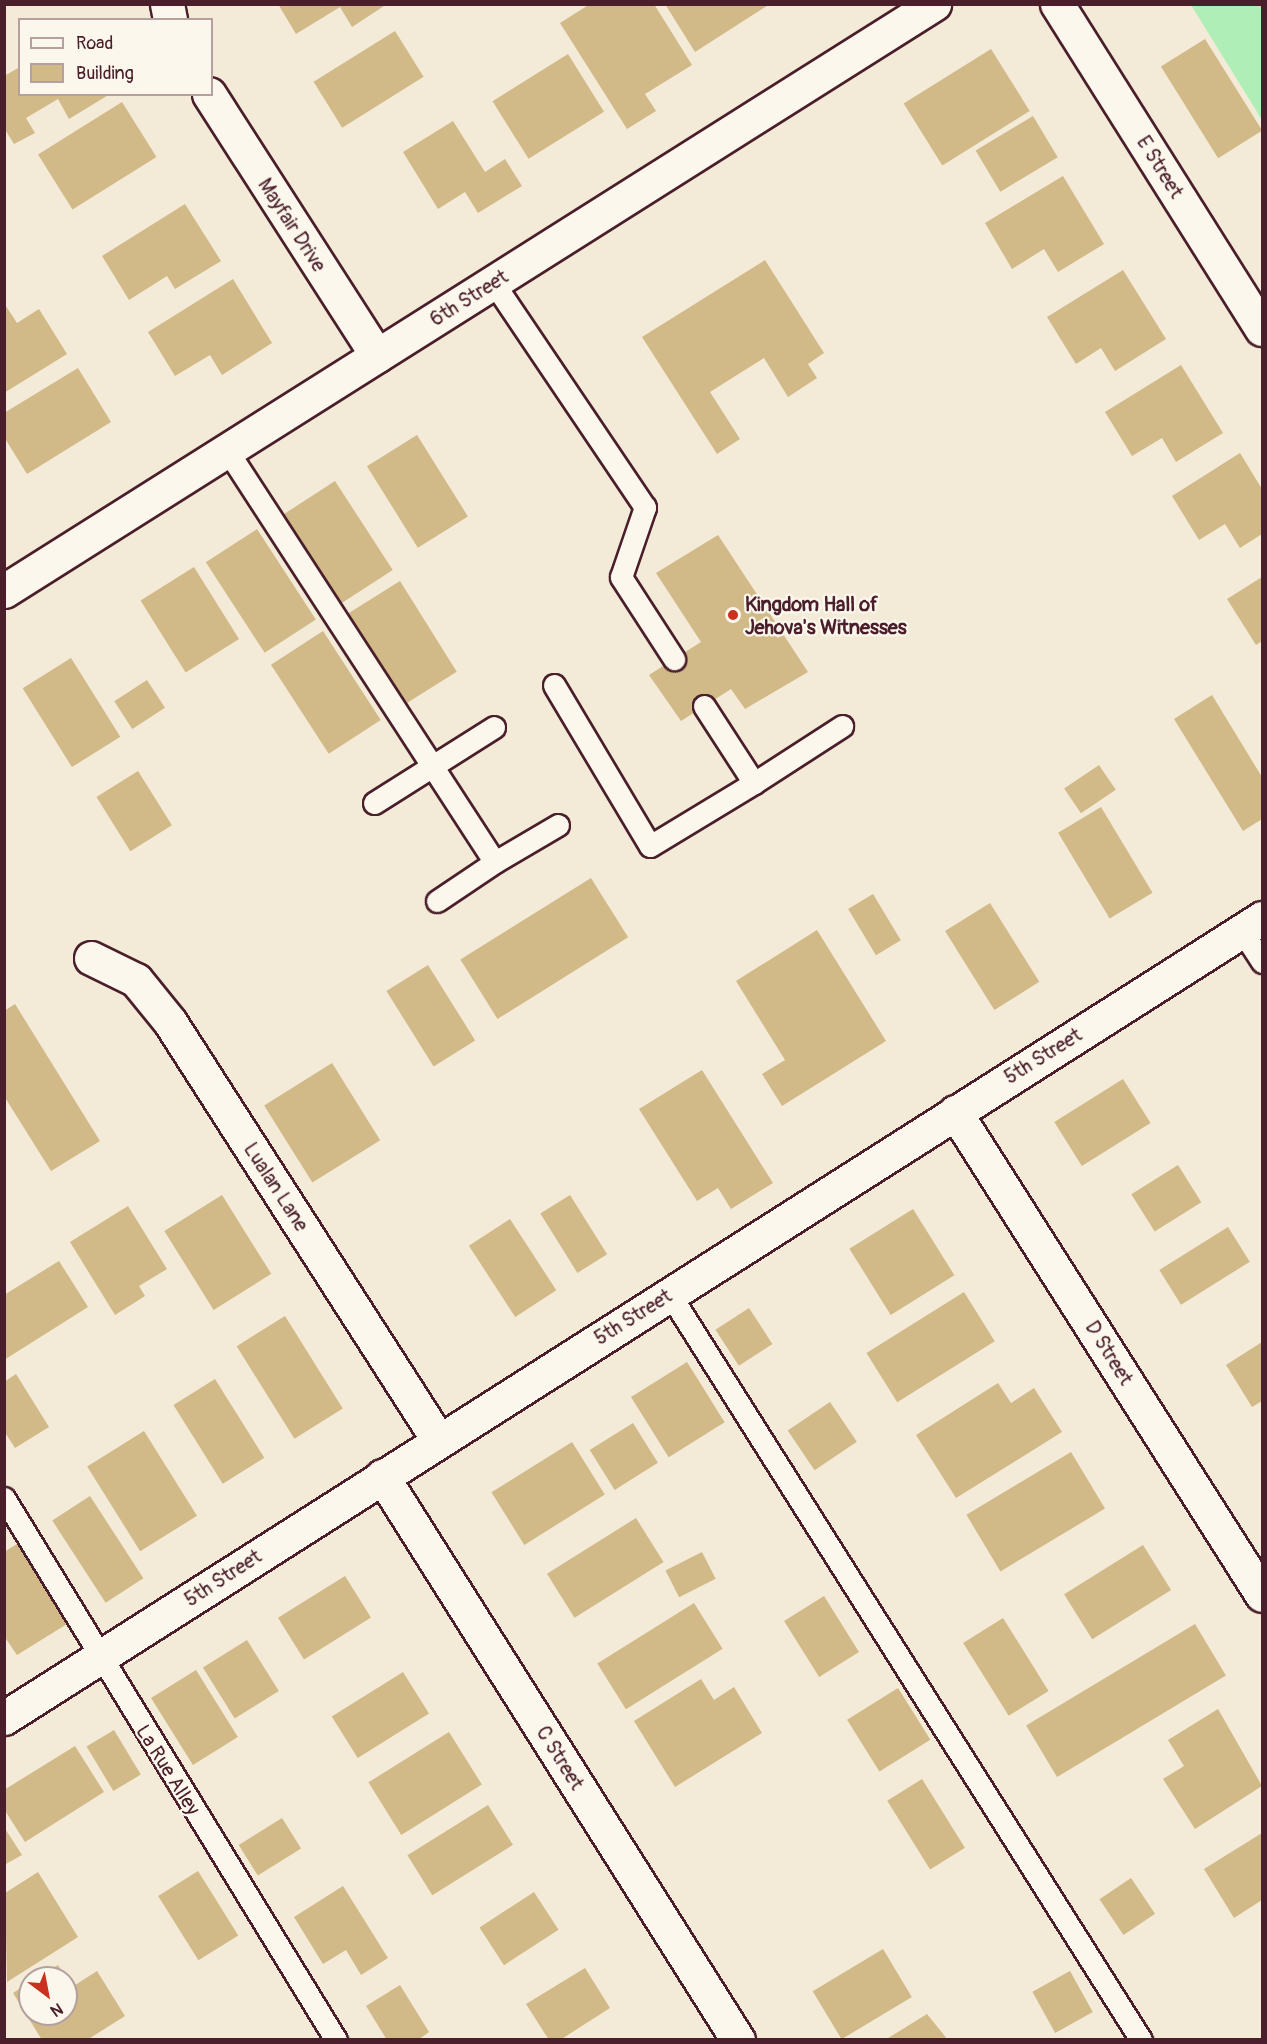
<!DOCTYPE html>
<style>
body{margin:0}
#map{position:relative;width:1267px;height:2044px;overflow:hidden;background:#f3ebd8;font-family:Pangolin,sans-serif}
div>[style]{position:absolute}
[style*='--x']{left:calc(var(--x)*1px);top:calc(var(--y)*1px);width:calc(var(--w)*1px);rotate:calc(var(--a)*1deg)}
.green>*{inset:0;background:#afefb7}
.building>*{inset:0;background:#d1b988;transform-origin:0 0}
.roads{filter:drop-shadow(2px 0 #4a1f2b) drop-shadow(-2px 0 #4a1f2b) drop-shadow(0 2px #4a1f2b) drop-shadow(0 -2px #4a1f2b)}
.service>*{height:21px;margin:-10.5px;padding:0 10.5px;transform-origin:10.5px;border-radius:10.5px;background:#fbf7ec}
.minor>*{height:33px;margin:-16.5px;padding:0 16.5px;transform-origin:16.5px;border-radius:16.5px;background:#fbf7ec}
.tertiary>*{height:33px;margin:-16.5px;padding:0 16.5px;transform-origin:16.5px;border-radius:16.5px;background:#fbf7ec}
.dots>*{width:16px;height:16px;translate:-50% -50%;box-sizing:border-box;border:3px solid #fbf7ec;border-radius:50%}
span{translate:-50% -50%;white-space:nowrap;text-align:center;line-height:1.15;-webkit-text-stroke:4.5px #fbf7ec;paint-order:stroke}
.street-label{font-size:20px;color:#4a1f2b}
.poi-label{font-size:20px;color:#4a1f2b;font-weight:700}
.left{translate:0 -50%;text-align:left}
.frame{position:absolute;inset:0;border:6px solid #4a1f2b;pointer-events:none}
.legend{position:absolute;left:18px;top:18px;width:195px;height:78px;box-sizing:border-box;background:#fbf7ec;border:2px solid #b4a19f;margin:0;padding:8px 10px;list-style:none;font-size:18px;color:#4a1f2b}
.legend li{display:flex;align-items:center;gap:12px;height:30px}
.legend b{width:30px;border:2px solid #b4a19f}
.north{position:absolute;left:18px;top:1966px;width:60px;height:60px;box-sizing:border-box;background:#fbf7ec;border:2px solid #b4a19f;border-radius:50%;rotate:148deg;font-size:16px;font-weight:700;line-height:24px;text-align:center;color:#4a1f2b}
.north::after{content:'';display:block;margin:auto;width:21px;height:27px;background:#c8321e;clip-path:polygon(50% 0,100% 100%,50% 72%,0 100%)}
</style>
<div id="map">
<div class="green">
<div style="clip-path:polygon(1191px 5px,1262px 5px,1262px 120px)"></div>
</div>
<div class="building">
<div style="clip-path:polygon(278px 4px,387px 4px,352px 27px,340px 7px,296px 34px)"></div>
<div style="clip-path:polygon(590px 4px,654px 4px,692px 65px,645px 94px,656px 111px,627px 129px,560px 23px)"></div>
<div style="clip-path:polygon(665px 4px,770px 4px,695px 52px)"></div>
<div style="left:395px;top:31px;width:54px;height:96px;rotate:58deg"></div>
<div style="left:1205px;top:39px;width:108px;height:52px;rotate:58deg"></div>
<div style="left:991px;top:49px;width:73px;height:103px;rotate:58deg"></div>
<div style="left:568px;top:54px;width:68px;height:89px;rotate:58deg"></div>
<div style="clip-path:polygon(20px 67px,20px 94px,110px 94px,69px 119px,58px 99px,26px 118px,35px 133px,14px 144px,4px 128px,4px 76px)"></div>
<div style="left:122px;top:102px;width:65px;height:99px;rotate:58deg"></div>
<div style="left:1033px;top:116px;width:48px;height:67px;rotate:59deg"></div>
<div style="clip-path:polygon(453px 121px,485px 172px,505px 159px,522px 186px,478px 213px,465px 192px,438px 209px,403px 152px)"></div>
<div style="clip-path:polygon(1063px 176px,1104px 244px,1058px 272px,1044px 249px,1012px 269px,985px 223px)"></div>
<div style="clip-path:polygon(185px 204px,221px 261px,175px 289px,167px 276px,129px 300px,102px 256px)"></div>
<div style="clip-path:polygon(765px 260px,824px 353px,808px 364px,817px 378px,788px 397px,764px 358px,710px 392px,740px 439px,717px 454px,642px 337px)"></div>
<div style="clip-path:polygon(1123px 270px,1166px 339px,1115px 371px,1101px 348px,1076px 364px,1047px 317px)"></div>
<div style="clip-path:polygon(233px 279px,272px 343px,222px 375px,210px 355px,175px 376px,148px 332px)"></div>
<div style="clip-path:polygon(4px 303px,17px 323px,39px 309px,67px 354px,4px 393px)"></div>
<div style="clip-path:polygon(1181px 365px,1223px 433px,1176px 462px,1162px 438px,1132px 456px,1105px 412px)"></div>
<div style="clip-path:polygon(78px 368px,111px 422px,27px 474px,4px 437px,4px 413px)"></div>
<div style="left:417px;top:435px;width:96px;height:59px;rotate:58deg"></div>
<div style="clip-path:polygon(1240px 453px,1262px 489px,1262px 534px,1240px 548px,1225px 524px,1199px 540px,1172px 496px)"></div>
<div style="left:335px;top:481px;width:106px;height:63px;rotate:57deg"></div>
<div style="left:257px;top:529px;width:108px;height:61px;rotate:57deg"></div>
<div style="clip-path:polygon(718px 535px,808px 672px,745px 709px,731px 689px,681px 721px,649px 675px,701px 642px,656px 573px)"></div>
<div style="left:194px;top:567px;width:85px;height:63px;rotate:58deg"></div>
<div style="clip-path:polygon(1262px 577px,1262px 641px,1256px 645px,1227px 599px)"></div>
<div style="left:400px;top:581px;width:107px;height:64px;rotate:58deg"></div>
<div style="left:323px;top:631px;width:106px;height:62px;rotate:57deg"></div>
<div style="left:71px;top:658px;width:93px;height:57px;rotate:58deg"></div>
<div style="left:147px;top:680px;width:33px;height:39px;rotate:57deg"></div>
<div style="clip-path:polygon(1212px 695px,1262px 777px,1262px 819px,1243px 831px,1174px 719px)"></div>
<div style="left:1099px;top:765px;width:30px;height:42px;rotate:56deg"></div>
<div style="left:138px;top:771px;width:64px;height:49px;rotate:58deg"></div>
<div style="left:1101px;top:807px;width:100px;height:50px;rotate:59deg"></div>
<div style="left:591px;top:878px;width:70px;height:154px;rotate:58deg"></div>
<div style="left:873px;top:894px;width:54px;height:29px;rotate:59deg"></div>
<div style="left:990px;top:903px;width:93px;height:53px;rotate:58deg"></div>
<div style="clip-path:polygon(817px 930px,886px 1041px,782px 1106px,762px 1074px,785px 1060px,736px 981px)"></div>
<div style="left:428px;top:965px;width:89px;height:49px;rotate:58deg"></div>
<div style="clip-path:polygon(15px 1004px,100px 1141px,51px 1171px,4px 1096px,4px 1011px)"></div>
<div style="left:332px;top:1063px;width:91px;height:80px;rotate:58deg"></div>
<div style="clip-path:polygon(702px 1070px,773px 1183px,731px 1209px,718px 1188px,697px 1201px,639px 1109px)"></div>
<div style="left:1123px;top:1079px;width:52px;height:81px;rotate:58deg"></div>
<div style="left:1178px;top:1165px;width:44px;height:55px;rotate:58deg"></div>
<div style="left:222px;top:1195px;width:93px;height:68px;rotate:58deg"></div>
<div style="left:570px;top:1195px;width:70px;height:35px;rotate:58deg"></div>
<div style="clip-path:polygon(128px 1206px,167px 1269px,139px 1286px,145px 1296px,115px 1315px,70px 1242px)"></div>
<div style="left:913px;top:1209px;width:78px;height:75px;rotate:58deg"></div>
<div style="left:510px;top:1219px;width:85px;height:49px;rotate:57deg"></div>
<div style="left:1228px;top:1227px;width:41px;height:81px;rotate:58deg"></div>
<div style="clip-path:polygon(59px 1261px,88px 1307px,4px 1360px,4px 1295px)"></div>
<div style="left:964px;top:1292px;width:58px;height:115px;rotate:58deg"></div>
<div style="left:749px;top:1308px;width:43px;height:40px;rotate:57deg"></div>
<div style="left:285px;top:1316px;width:109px;height:57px;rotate:58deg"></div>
<div style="clip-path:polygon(1262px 1342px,1262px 1401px,1252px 1407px,1226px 1365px)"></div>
<div style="left:687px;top:1362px;width:71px;height:66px;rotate:58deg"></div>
<div style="clip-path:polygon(16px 1374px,49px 1427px,15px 1448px,4px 1431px,4px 1382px)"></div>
<div style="left:215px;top:1379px;width:93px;height:49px;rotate:58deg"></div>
<div style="clip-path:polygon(998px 1383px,1011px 1403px,1034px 1388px,1062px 1432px,956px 1498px,916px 1435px)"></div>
<div style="left:830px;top:1402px;width:48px;height:51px;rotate:56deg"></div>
<div style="left:633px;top:1423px;width:47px;height:51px;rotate:58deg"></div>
<div style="left:144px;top:1431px;width:100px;height:67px;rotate:58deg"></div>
<div style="left:572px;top:1442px;width:62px;height:95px;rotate:58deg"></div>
<div style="left:1071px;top:1452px;width:66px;height:122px;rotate:59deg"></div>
<div style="left:90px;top:1496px;width:98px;height:45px;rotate:57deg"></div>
<div style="left:636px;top:1518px;width:52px;height:105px;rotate:58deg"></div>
<div style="clip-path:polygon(17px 1544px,67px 1624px,17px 1655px,4px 1636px,4px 1552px)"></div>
<div style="left:1143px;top:1545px;width:53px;height:93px;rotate:58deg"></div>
<div style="left:702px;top:1552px;width:30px;height:41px;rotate:63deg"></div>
<div style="left:345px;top:1576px;width:49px;height:79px;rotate:58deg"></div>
<div style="left:824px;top:1596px;width:66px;height:47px;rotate:58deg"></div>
<div style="left:694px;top:1603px;width:54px;height:114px;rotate:58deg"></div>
<div style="left:1003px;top:1618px;width:86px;height:47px;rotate:58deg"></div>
<div style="left:1195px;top:1624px;width:60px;height:197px;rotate:59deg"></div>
<div style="left:247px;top:1640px;width:60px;height:52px;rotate:58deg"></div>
<div style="left:196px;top:1670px;width:79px;height:53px;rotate:58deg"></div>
<div style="left:403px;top:1672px;width:49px;height:84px;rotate:58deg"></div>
<div style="clip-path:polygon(701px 1679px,714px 1700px,734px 1687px,762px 1733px,675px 1787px,634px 1721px)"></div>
<div style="left:898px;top:1688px;width:61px;height:60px;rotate:58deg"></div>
<div style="clip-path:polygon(1218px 1709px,1262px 1786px,1195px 1829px,1163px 1779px,1184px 1766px,1168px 1740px)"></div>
<div style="left:114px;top:1730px;width:52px;height:32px;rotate:59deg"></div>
<div style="left:449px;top:1732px;width:62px;height:95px;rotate:58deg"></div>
<div style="clip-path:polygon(75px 1746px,104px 1792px,25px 1842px,4px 1809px,4px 1790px)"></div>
<div style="left:922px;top:1779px;width:81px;height:41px;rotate:58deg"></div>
<div style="left:488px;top:1805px;width:47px;height:95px;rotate:58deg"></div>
<div style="left:282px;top:1818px;width:36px;height:51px;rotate:58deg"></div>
<div style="clip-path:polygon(4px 1827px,22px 1855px,4px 1865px)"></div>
<div style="clip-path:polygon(1262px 1833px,1262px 1900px,1234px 1918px,1204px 1869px)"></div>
<div style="left:198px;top:1871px;width:76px;height:47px;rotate:58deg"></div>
<div style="clip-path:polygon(38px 1872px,78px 1937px,7px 1982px,5px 1893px)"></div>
<div style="left:1131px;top:1878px;width:43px;height:38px;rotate:56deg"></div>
<div style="clip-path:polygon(343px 1886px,388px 1958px,361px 1975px,346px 1950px,323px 1964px,294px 1917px)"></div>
<div style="left:534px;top:1892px;width:45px;height:65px;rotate:57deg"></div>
<div style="left:883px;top:1949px;width:56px;height:82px;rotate:59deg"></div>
<div style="clip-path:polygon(58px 1965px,72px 1987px,97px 1971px,125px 2016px,87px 2040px,42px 2040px,13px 1993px,30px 1982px,30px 2014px,66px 2014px,66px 1978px,37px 1978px)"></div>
<div style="clip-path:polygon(585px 1968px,610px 2008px,560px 2040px,549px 2040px,526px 2004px)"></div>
<div style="left:1070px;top:1971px;width:47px;height:43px;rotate:61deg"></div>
<div style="clip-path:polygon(400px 1985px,429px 2032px,418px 2040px,387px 2040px,366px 2006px)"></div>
<div style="clip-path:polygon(927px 2014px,948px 2040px,885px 2040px)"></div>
</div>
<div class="roads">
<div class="service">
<div style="--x:493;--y:282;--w:272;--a:56"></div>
<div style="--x:645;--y:507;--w:74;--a:108.9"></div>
<div style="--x:621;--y:577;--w:98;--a:57.1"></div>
<div style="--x:227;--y:450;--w:491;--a:57"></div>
<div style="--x:495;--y:862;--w:73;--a:-30.4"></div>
<div style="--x:554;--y:685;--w:187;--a:59.2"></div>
<div style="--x:650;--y:846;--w:122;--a:-31.2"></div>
<div style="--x:704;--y:706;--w:92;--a:57"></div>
<div style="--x:754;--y:783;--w:105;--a:-32.9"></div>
<div style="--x:374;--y:803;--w:142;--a:-32.3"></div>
<div style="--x:437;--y:901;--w:70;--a:-33.9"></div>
<div style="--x:1242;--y:931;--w:37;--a:57"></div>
<div style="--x:669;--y:1293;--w:884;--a:57.71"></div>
<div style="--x:4;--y:1498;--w:636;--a:58.51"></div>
</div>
<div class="minor">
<div style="--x:167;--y:4;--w:16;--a:79"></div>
<div style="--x:1057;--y:4;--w:384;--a:57.8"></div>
<div style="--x:209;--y:94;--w:311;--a:57.3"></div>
<div style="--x:91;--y:958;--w:50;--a:26.1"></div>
<div style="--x:136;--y:980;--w:54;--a:51"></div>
<div style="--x:170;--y:1022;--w:497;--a:57.3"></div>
<div style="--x:955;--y:1112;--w:572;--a:57.56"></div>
<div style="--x:382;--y:1476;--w:667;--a:57.74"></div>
<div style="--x:4;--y:1718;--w:1491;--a:-32.45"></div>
</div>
<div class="tertiary">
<div style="--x:4;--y:591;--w:1100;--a:-32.26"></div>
</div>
</div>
<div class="dots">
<div style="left:733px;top:615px;background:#c8321e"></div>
</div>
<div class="street-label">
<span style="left:1160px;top:167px;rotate:58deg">E Street</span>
<span style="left:292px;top:225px;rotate:57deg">Mayfair Drive</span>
<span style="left:469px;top:298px;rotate:-32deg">6th Street</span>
<span style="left:1043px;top:1056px;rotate:-32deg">5th Street</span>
<span style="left:276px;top:1187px;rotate:57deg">Lualan Lane</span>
<span style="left:633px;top:1317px;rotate:-32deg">5th Street</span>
<span style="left:1109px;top:1353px;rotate:58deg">D Street</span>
<span style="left:223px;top:1578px;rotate:-33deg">5th Street</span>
<span style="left:560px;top:1758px;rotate:58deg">C Street</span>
<span style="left:168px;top:1770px;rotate:58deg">La Rue Alley</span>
</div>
<div class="poi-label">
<span class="left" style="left:745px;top:616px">Kingdom Hall of<br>Jehova's Witnesses</span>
</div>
<div class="frame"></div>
<ul class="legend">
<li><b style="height:8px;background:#fbf7ec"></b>Road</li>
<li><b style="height:16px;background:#d1b988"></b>Building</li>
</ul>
<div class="north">N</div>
</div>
